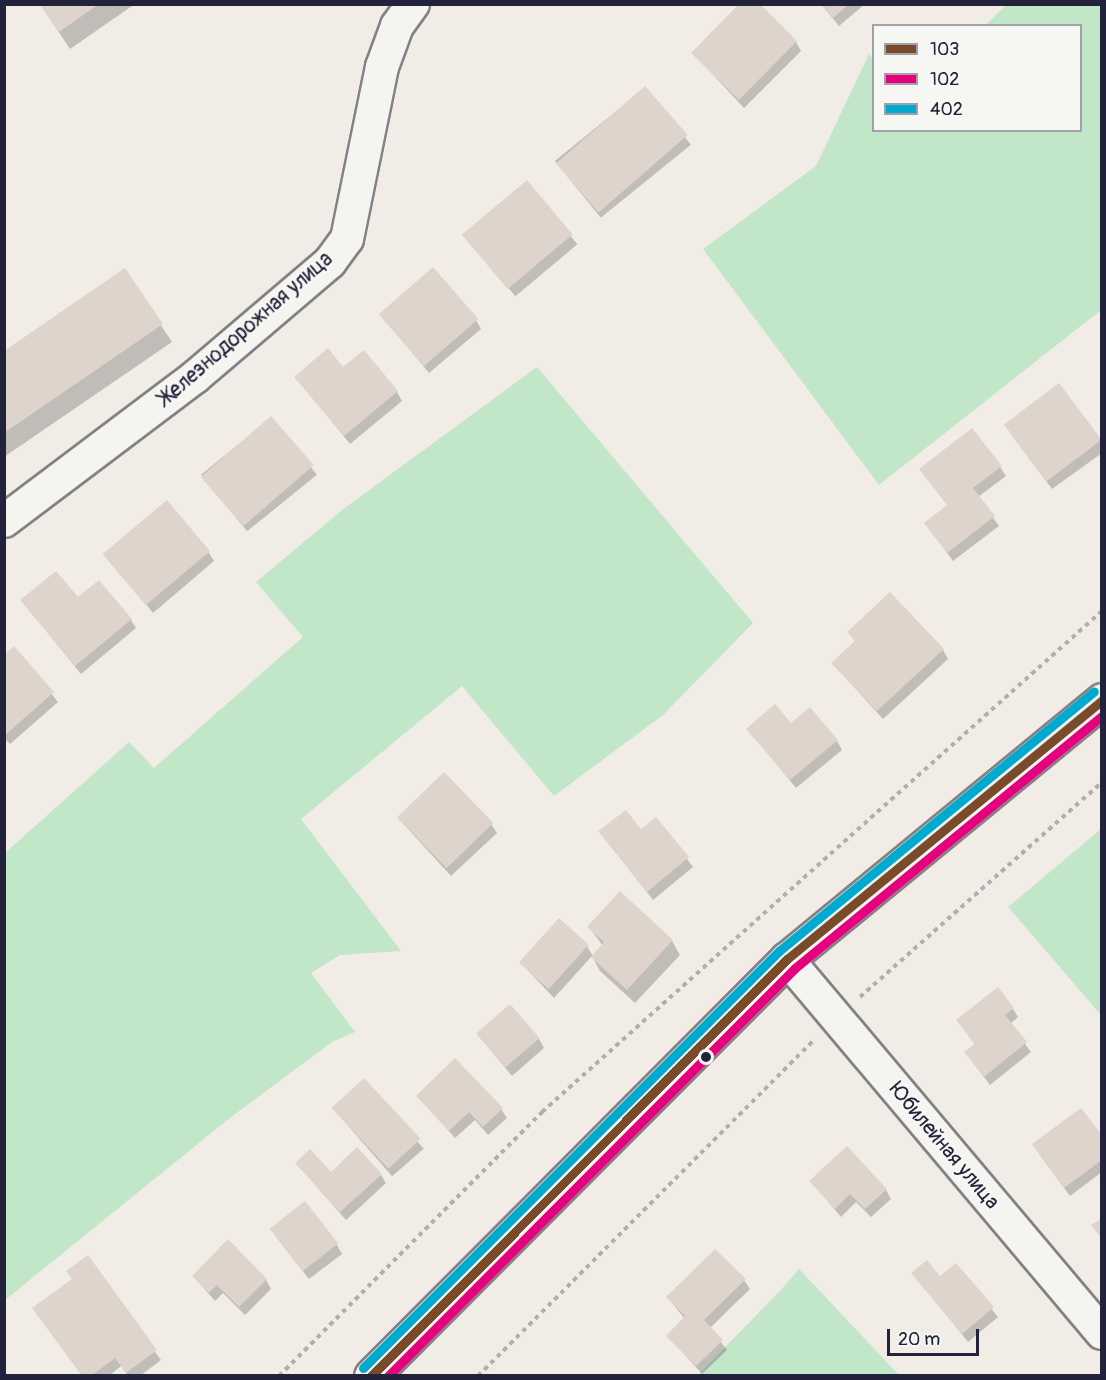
<!DOCTYPE html>
<meta charset="utf-8">
<style>
body{margin:0}
#map{position:relative;width:1106px;height:1380px;overflow:hidden;background:#f1ece6;font-family:Pangolin,sans-serif}
div>[style]{position:absolute}
[style*='--x']{left:calc(var(--x)*1px);top:calc(var(--y)*1px);width:calc(var(--w)*1px);rotate:calc(var(--a)*1deg)}
.green>*{inset:0;background:#c2e6c8}
.shadow>*{inset:0;background:#0003;transform-origin:0 0}
.building>*{inset:0;background:#dfd4cb;transform-origin:0 0}
.path>*{height:4px;margin-top:-2px;transform-origin:0;background:repeating-linear-gradient(90deg,#b0afb0 0 4.5px,transparent 0 9px)}
.roads{filter:drop-shadow(2px 0 #848184) drop-shadow(-2px 0 #848184) drop-shadow(0 2px #848184) drop-shadow(0 -2px #848184)}
.minor>*{height:32px;margin:-16px;padding:0 16px;transform-origin:16px;border-radius:16px;background:#f4f4f1}
.secondary>*{height:33px;margin:-16.5px;padding:0 16.5px;transform-origin:16.5px;border-radius:16.5px;background:#f4f4f1}
.bus-1>*{height:9px;margin:-4.5px;padding:0 4.5px;transform-origin:4.5px;border-radius:4.5px;background:#7a4b2a}
.bus-2>*{height:9px;margin:-4.5px;padding:0 4.5px;transform-origin:4.5px;border-radius:4.5px;background:#e5007d}
.bus-3>*{height:9px;margin:-4.5px;padding:0 4.5px;transform-origin:4.5px;border-radius:4.5px;background:#00a9ce}
.dots>*{width:16px;height:16px;translate:-50% -50%;box-sizing:border-box;border:3px solid #f6f6f2;border-radius:50%}
span{translate:-50% -50%;white-space:nowrap;text-align:center;line-height:1.15;-webkit-text-stroke:6px #f6f6f2;paint-order:stroke}
.street-label{font-size:21px;color:#22223b}
.frame{position:absolute;inset:0;border:6px solid #22223b;pointer-events:none}
.legend{position:absolute;left:872px;top:24px;width:210px;height:108px;box-sizing:border-box;background:#f6f6f2;border:2px solid #a1a1a9;margin:0;padding:8px 10px;list-style:none;font-size:18px;color:#22223b}
.legend li{display:flex;align-items:center;gap:12px;height:30px}
.legend b{width:30px;border:2px solid #a1a1a9}
.scale{position:absolute;left:887px;top:1329px;width:92px;height:27px;box-sizing:border-box;border:3px solid #22223b;border-top:0;padding-left:8px;font-size:18px;line-height:21px;white-space:nowrap;color:#22223b;-webkit-text-stroke:4px #f6f6f2;paint-order:stroke}
</style>
<div id="map">
<div class="green">
<div style="clip-path:polygon(1007px 4px,1101px 5px,1101px 310px,879px 485px,703px 249px,816px 166px,869px 54px,873px 59px,874px 130px,1080px 130px,1080px 26px,986px 25px)"></div>
<div style="clip-path:polygon(537px 367px,753px 623px,663px 715px,554px 796px,462px 686px,301px 819px,401px 951px,340px 955px,311px 973px,355px 1032px,332px 1042px,231px 1117px,5px 1300px,5px 853px,129px 742px,154px 768px,303px 637px,256px 582px,342px 510px)"></div>
<div style="clip-path:polygon(1101px 829px,1101px 1015px,1008px 907px)"></div>
<div style="clip-path:polygon(799px 1269px,899px 1375px,698px 1375px,779px 1292px)"></div>
</div>
<div class="shadow">
<div style="clip-path:polygon(40px 4px,135px 4px,70px 49px)"></div>
<div style="clip-path:polygon(821px 4px,865px 4px,839px 26px)"></div>
<div style="clip-path:polygon(796px 42px,801px 51px,744px 108px,693px 53px)"></div>
<div style="left:645px;top:88px;width:73px;height:116px;rotate:51deg"></div>
<div style="left:526px;top:183px;width:80px;height:81px;rotate:50deg"></div>
<div style="clip-path:polygon(124px 270px,172px 342px,4px 457px,4px 353px)"></div>
<div style="clip-path:polygon(380px 314px,476px 320px,481px 329px,429px 373px)"></div>
<div style="clip-path:polygon(343px 369px,397px 392px,402px 401px,350px 444px,296px 377px)"></div>
<div style="left:271px;top:418px;width:73px;height:90px;rotate:51deg"></div>
<div style="clip-path:polygon(1011px 434px,1100px 441px,1102px 453px,1052px 489px)"></div>
<div style="clip-path:polygon(1000px 467px,1006px 476px,978px 497px,999px 526px,953px 561px,926px 524px,948px 506px,921px 470px)"></div>
<div style="clip-path:polygon(209px 553px,214px 561px,153px 613px,105px 554px)"></div>
<div style="clip-path:polygon(78px 600px,131px 620px,136px 628px,81px 674px,22px 601px)"></div>
<div style="clip-path:polygon(849px 632px,943px 650px,948px 659px,883px 719px,833px 664px,856px 643px)"></div>
<div style="clip-path:polygon(14px 648px,58px 702px,10px 744px,4px 738px,4px 656px)"></div>
<div style="clip-path:polygon(791px 725px,837px 741px,842px 750px,796px 788px,748px 729px)"></div>
<div style="clip-path:polygon(398px 818px,491px 824px,497px 833px,451px 876px)"></div>
<div style="clip-path:polygon(656px 819px,693px 867px,653px 900px,600px 832px,641px 831px)"></div>
<div style="clip-path:polygon(620px 893px,672px 941px,680px 955px,635px 1003px,600px 971px,592px 956px,554px 998px,520px 962px,587px 946px,593px 956px,603px 946px,589px 927px)"></div>
<div style="clip-path:polygon(1013px 1009px,1018px 1017px,1010px 1024px,1031px 1052px,990px 1085px,966px 1053px,976px 1046px,958px 1021px)"></div>
<div style="clip-path:polygon(478px 1035px,539px 1039px,544px 1048px,512px 1076px)"></div>
<div style="left:364px;top:1080px;width:91px;height:42px;rotate:49deg"></div>
<div style="clip-path:polygon(418px 1096px,501px 1109px,507px 1118px,488px 1135px,475px 1120px,455px 1138px)"></div>
<div style="clip-path:polygon(1102px 1138px,1102px 1172px,1070px 1196px,1039px 1154px)"></div>
<div style="clip-path:polygon(297px 1164px,331px 1174px,381px 1175px,386px 1183px,346px 1220px)"></div>
<div style="clip-path:polygon(811px 1181px,886px 1190px,891px 1199px,871px 1217px,856px 1202px,841px 1217px)"></div>
<div style="clip-path:polygon(277px 1238px,337px 1245px,342px 1254px,309px 1279px)"></div>
<div style="clip-path:polygon(87px 1258px,161px 1360px,140px 1376px,128px 1376px,121px 1366px,109px 1376px,82px 1376px,73px 1280px)"></div>
<div style="clip-path:polygon(956px 1265px,998px 1317px,968px 1342px,913px 1273px,940px 1278px)"></div>
<div style="clip-path:polygon(193px 1276px,266px 1280px,271px 1289px,245px 1315px,223px 1293px,215px 1301px)"></div>
<div style="clip-path:polygon(744px 1280px,750px 1289px,710px 1328px,727px 1350px,702px 1374px,668px 1336px,685px 1319px,668px 1298px)"></div>
</div>
<div class="building">
<div style="clip-path:polygon(40px 4px,99px 4px,59px 32px)"></div>
<div style="clip-path:polygon(739px 4px,760px 4px,797px 41px,739px 100px,691px 53px)"></div>
<div style="clip-path:polygon(822px 4px,849px 4px,833px 18px)"></div>
<div style="left:645px;top:86px;width:65px;height:118px;rotate:49deg"></div>
<div style="left:527px;top:180px;width:71px;height:85px;rotate:50deg"></div>
<div style="left:433px;top:267px;width:69px;height:72px;rotate:49deg"></div>
<div style="clip-path:polygon(125px 268px,163px 324px,4px 433px,4px 351px)"></div>
<div style="clip-path:polygon(328px 348px,343px 367px,364px 350px,398px 391px,344px 436px,294px 377px)"></div>
<div style="left:1059px;top:383px;width:71px;height:69px;rotate:53deg"></div>
<div style="left:271px;top:416px;width:65px;height:93px;rotate:49deg"></div>
<div style="clip-path:polygon(972px 428px,1002px 466px,973px 488px,995px 516px,947px 553px,924px 523px,947px 505px,919px 469px)"></div>
<div style="left:167px;top:500px;width:67px;height:84px;rotate:50deg"></div>
<div style="clip-path:polygon(56px 571px,78px 597px,99px 580px,132px 619px,75px 666px,20px 600px)"></div>
<div style="clip-path:polygon(890px 592px,944px 649px,877px 711px,831px 663px,855px 641px,847px 632px)"></div>
<div style="clip-path:polygon(14px 646px,54px 692px,4px 736px,4px 654px)"></div>
<div style="clip-path:polygon(775px 704px,791px 723px,810px 707px,838px 740px,790px 780px,746px 729px)"></div>
<div style="left:444px;top:772px;width:71px;height:65px;rotate:46deg"></div>
<div style="clip-path:polygon(626px 810px,641px 829px,656px 817px,689px 857px,647px 892px,598px 831px)"></div>
<div style="clip-path:polygon(620px 891px,673px 940px,627px 990px,591px 957px,604px 942px,587px 927px)"></div>
<div style="left:559px;top:918px;width:40px;height:60px;rotate:42deg"></div>
<div style="clip-path:polygon(998px 987px,1014px 1008px,1005px 1015px,1027px 1042px,984px 1077px,964px 1052px,975px 1044px,956px 1020px)"></div>
<div style="left:510px;top:1004px;width:45px;height:45px;rotate:49deg"></div>
<div style="clip-path:polygon(455px 1058px,503px 1108px,483px 1127px,469px 1112px,449px 1131px,416px 1096px)"></div>
<div style="left:364px;top:1078px;width:83px;height:44px;rotate:47deg"></div>
<div style="clip-path:polygon(1081px 1108px,1102px 1135px,1102px 1160px,1064px 1188px,1032px 1144px)"></div>
<div style="clip-path:polygon(847px 1146px,887px 1189px,865px 1209px,850px 1194px,835px 1209px,809px 1181px)"></div>
<div style="clip-path:polygon(357px 1147px,382px 1174px,340px 1212px,295px 1163px,310px 1149px,331px 1172px)"></div>
<div style="left:305px;top:1201px;width:54px;height:45px;rotate:52deg"></div>
<div style="clip-path:polygon(1102px 1218px,1102px 1239px,1091px 1225px)"></div>
<div style="clip-path:polygon(228px 1239px,267px 1279px,239px 1307px,217px 1285px,209px 1293px,192px 1276px)"></div>
<div style="clip-path:polygon(715px 1249px,746px 1279px,704px 1320px,723px 1340px,696px 1366px,666px 1336px,685px 1316px,666px 1297px)"></div>
<div style="clip-path:polygon(88px 1255px,157px 1350px,126px 1373px,115px 1358px,91px 1376px,82px 1376px,32px 1308px,72px 1279px,66px 1271px)"></div>
<div style="clip-path:polygon(927px 1260px,940px 1276px,956px 1263px,994px 1307px,962px 1334px,911px 1273px)"></div>
</div>
<div class="path">
<div style="--x:860;--y:997;--w:324;--a:-41.6"></div>
<div style="--x:279;--y:1376;--w:373;--a:-45.1"></div>
<div style="--x:542;--y:1112;--w:751;--a:-41.82"></div>
<div style="--x:478;--y:1376;--w:477;--a:-45"></div>
</div>
<div class="roads">
<div class="minor">
<div style="--x:4;--y:521;--w:239;--a:-37"></div>
<div style="--x:195;--y:377;--w:177;--a:-40.4"></div>
<div style="--x:330;--y:262;--w:29;--a:-54"></div>
<div style="--x:347;--y:239;--w:176;--a:-78.5"></div>
<div style="--x:382;--y:67;--w:44;--a:-69.9"></div>
<div style="--x:397;--y:26;--w:27;--a:-54"></div>
<div style="--x:787;--y:959;--w:489;--a:49.9"></div>
</div>
<div class="secondary">
<div style="--x:371;--y:1376;--w:589;--a:-45.07"></div>
<div style="--x:787;--y:959;--w:408;--a:-39.4"></div>
</div>
</div>
<div class="bus-1">
<div style="--x:371;--y:1376;--w:589;--a:-45.07"></div>
<div style="--x:787;--y:959;--w:408;--a:-39.4"></div>
</div>
<div class="bus-2">
<div style="--x:388;--y:1376;--w:576;--a:-45.07"></div>
<div style="--x:795;--y:968;--w:397;--a:-39.4"></div>
</div>
<div class="bus-3">
<div style="--x:363;--y:1368;--w:589;--a:-45.07"></div>
<div style="--x:779;--y:951;--w:408;--a:-39.5"></div>
</div>
<div class="dots">
<div style="left:706px;top:1057px;background:#22223b"></div>
</div>
<div class="street-label">
<span style="left:246px;top:329px;rotate:-41deg">Железнодорожная улица</span>
<span style="left:944px;top:1146px;rotate:50deg">Юбилейная улица</span>
</div>
<div class="frame"></div>
<ul class="legend">
<li><b style="height:8px;background:#7a4b2a"></b>103</li>
<li><b style="height:8px;background:#e5007d"></b>102</li>
<li><b style="height:8px;background:#00a9ce"></b>402</li>
</ul>
<div class="scale">20 m</div>
</div>
